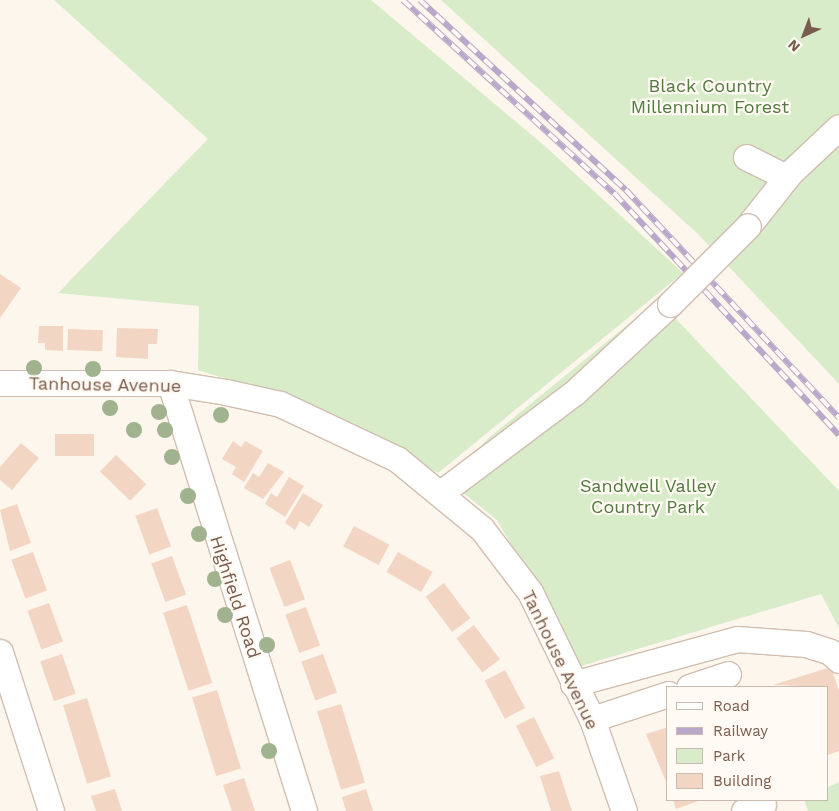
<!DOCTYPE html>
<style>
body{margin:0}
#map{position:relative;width:839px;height:811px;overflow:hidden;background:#fdf6ec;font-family:"Work Sans",sans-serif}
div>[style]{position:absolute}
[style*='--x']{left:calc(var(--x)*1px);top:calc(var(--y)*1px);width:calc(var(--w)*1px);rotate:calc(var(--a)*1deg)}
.green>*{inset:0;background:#d8ecc9}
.building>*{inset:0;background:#f3d5c3;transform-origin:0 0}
.roads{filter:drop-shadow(1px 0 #d1beb0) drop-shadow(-1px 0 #d1beb0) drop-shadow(0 1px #d1beb0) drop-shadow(0 -1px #d1beb0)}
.minor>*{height:25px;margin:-12.5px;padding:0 12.5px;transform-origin:12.5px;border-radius:12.5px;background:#fff}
.rail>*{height:5.5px;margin-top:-2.75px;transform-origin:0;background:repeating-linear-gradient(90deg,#fffaf3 0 11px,#b9a8c9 0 22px);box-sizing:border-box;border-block:1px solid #b9a8c9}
.bridges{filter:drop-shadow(1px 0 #d1beb0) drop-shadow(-1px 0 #d1beb0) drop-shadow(0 1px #d1beb0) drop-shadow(0 -1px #d1beb0)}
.minor-bridge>*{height:25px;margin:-12.5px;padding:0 12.5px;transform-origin:12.5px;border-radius:12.5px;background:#fff}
.trees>*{width:16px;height:16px;margin:-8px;border-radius:50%;background:#a0b28e}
span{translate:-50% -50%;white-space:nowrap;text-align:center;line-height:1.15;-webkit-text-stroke:4.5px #fffaf3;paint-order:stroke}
.park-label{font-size:18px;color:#537a41}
.street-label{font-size:18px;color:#7a5c4d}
.legend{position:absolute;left:666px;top:686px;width:162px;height:115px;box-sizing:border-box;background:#fffaf3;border:1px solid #cabbb1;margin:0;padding:6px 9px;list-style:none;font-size:15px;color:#7a5c4d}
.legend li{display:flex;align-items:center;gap:10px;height:25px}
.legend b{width:25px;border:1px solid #cabbb1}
.north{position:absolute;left:779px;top:10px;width:50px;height:50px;-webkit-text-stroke:4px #fffaf3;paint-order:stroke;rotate:223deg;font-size:14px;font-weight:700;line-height:20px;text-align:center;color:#7a5c4d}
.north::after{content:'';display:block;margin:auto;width:18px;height:22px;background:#7a5c4d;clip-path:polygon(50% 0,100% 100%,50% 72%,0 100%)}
</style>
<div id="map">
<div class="green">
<div style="clip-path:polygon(54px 0,371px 0,546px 147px,683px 273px,438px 473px,322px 409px,198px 370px,199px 306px,58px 293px,208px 139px)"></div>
<div style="clip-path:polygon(441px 0,839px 0,839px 384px,699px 235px)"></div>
<div style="clip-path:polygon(658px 300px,839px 491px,839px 628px,821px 594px,581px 666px,497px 520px,446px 479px,491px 436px)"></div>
<div style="clip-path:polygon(839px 782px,839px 811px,808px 811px,804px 800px,828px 800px,828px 787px)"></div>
</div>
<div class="building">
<div style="clip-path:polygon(0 274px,21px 288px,0 318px)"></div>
<div style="clip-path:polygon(39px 326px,63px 326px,63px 351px,45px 350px,45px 343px,38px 343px)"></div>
<div style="clip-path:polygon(117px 328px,158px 329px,157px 344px,148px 344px,148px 359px,116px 357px)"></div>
<div style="left:68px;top:329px;width:35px;height:21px;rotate:2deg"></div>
<div style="left:55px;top:434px;width:39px;height:22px"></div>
<div style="clip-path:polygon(233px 441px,241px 447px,245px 441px,263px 451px,244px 482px,232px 474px,236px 467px,222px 459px)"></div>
<div style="clip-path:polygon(21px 443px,39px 458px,12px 490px,0 480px,0 467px)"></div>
<div style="left:116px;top:455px;width:42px;height:23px;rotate:44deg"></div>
<div style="clip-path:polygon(268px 463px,284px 472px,263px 499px,244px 488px,253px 473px,259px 477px)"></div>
<div style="clip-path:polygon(289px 477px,304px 486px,285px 517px,265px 504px,271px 493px,277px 497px)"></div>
<div style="clip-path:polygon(303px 493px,323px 505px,309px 527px,300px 521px,295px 530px,285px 523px)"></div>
<div style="clip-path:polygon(17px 504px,31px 543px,10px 551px,0 510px)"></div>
<div style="left:157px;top:508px;width:41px;height:23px;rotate:70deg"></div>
<div style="left:354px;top:526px;width:40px;height:23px;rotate:28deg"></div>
<div style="left:33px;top:552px;width:41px;height:23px;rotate:70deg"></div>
<div style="left:398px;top:552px;width:40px;height:23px;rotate:30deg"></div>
<div style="left:172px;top:556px;width:41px;height:22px;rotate:70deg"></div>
<div style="left:290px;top:560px;width:42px;height:22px;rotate:69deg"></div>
<div style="left:444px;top:583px;width:44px;height:23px;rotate:53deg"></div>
<div style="left:49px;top:603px;width:41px;height:23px;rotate:70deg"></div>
<div style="left:187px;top:605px;width:82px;height:25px;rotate:72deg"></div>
<div style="left:306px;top:607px;width:41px;height:22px;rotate:70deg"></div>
<div style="left:474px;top:625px;width:43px;height:22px;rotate:53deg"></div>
<div style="left:62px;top:654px;width:42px;height:23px;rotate:71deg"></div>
<div style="left:323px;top:654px;width:41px;height:23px;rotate:70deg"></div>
<div style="clip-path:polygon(831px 667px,839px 691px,839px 751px,828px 755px,828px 687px,773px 685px)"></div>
<div style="left:505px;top:670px;width:43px;height:23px;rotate:62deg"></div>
<div style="left:217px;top:690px;width:82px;height:26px;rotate:73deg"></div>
<div style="left:87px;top:698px;width:82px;height:25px;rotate:73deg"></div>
<div style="left:341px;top:704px;width:82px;height:25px;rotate:73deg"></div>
<div style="left:534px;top:717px;width:46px;height:20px;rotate:64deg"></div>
<div style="clip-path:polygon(668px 727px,668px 784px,667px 784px,646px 734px)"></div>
<div style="clip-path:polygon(559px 771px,566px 793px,572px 811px,551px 811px,540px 776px)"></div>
<div style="clip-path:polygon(244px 778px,255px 811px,232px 811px,223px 785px)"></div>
<div style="clip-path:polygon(115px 789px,122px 811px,96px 811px,91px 796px)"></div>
<div style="clip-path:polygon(366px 789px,373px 811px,346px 811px,342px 797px)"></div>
<div style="clip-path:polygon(673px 800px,701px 800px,676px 809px)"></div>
</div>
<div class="roads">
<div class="minor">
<div style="--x:746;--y:157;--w:45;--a:26.6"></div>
<div style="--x:748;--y:226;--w:68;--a:-51.6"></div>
<div style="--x:790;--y:173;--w:67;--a:-43.2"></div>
<div style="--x:0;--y:383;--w:170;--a:0"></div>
<div style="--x:170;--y:383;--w:57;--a:9.1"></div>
<div style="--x:226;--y:392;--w:55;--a:12.5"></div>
<div style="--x:280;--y:404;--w:129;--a:25.2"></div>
<div style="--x:397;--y:459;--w:110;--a:39.5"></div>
<div style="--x:482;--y:529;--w:79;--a:52.7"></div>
<div style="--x:530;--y:592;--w:141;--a:64"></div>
<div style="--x:592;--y:719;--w:97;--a:70.8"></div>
<div style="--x:170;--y:383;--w:448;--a:72.6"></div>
<div style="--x:442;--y:492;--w:166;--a:-36.9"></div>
<div style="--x:575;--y:392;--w:129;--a:-42.8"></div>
<div style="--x:0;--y:652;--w:167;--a:72.2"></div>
<div style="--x:573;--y:684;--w:170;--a:-15.3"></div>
<div style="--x:737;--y:639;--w:69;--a:4.1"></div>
<div style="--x:806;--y:644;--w:25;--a:18"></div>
<div style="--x:830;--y:652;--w:12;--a:42"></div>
<div style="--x:689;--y:687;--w:41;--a:-18.4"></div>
<div style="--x:592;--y:719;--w:80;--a:-18.2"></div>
<div style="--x:744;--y:811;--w:20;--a:-18"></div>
</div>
</div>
<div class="rail">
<div style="--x:403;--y:0;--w:287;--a:42.5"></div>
<div style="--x:615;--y:194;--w:329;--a:47.1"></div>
<div style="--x:420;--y:0;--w:280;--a:42.7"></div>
<div style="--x:626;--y:190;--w:312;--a:46.9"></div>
</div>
<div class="bridges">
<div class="minor-bridge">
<div style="--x:670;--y:304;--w:110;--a:-45"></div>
</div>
</div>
<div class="trees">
<div style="left:34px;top:368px"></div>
<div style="left:93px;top:369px"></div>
<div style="left:110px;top:408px"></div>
<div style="left:159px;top:412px"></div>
<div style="left:221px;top:415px"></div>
<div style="left:134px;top:430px"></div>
<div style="left:165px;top:430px"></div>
<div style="left:172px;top:457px"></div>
<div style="left:188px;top:496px"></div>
<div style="left:199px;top:534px"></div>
<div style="left:215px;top:579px"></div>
<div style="left:225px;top:615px"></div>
<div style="left:267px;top:645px"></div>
<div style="left:269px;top:751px"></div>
</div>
<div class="park-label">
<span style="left:710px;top:97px">Black Country<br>Millennium Forest</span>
<span style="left:648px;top:497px">Sandwell Valley<br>Country Park</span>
</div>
<div class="street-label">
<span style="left:105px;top:385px;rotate:1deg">Tanhouse Avenue</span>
<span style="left:235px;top:597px;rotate:72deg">Highfield Road</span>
<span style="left:560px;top:660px;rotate:64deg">Tanhouse Avenue</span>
</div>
<ul class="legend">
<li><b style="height:6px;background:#fff"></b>Road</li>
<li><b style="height:6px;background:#b9a8c9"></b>Railway</li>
<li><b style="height:14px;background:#d8ecc9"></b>Park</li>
<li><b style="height:14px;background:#f3d5c3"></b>Building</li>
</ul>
<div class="north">N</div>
</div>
